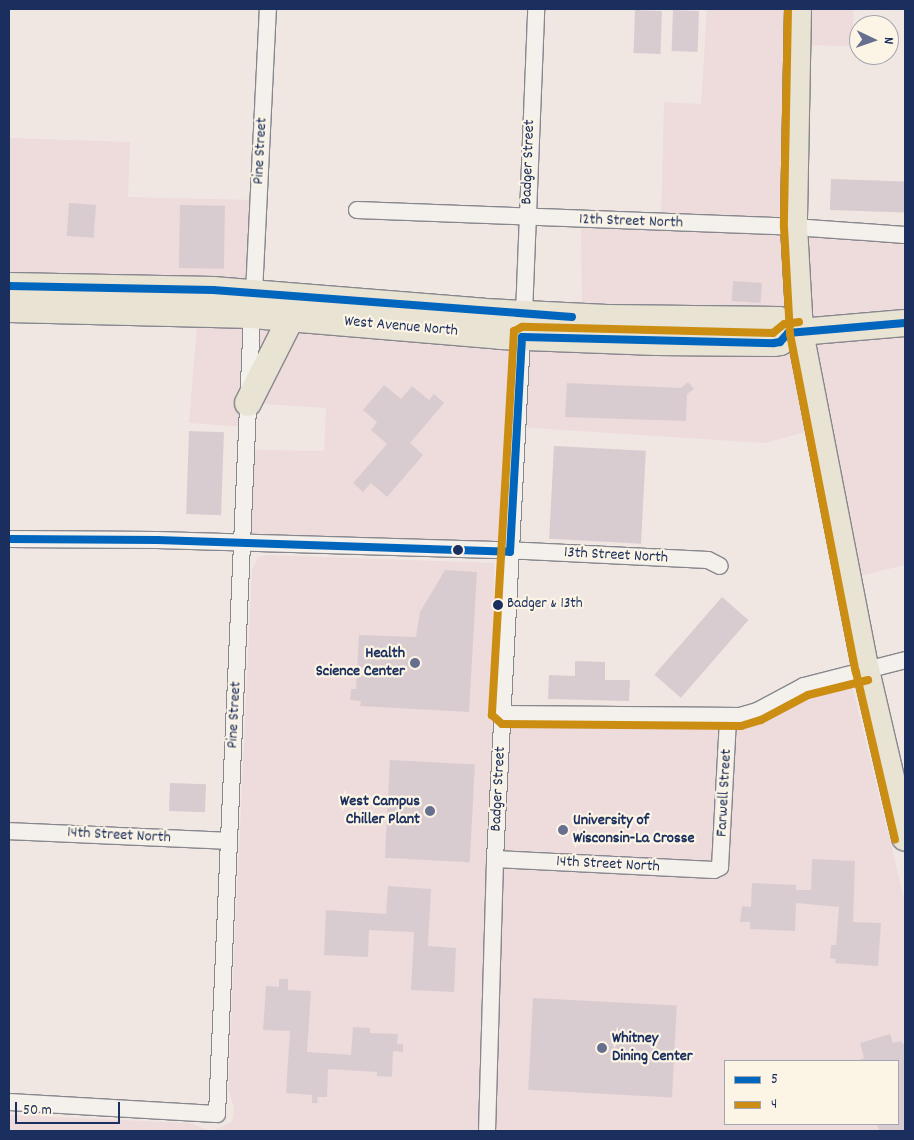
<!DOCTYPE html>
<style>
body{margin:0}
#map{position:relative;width:914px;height:1140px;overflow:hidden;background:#f0e7e3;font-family:Dekko,sans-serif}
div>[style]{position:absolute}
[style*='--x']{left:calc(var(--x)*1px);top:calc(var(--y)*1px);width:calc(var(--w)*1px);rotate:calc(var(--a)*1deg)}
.built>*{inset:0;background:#eedbdc}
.building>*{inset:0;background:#d9ccd0;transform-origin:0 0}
.roads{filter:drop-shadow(1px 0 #87878e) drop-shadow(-1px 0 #87878e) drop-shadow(0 1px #87878e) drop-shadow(0 -1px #87878e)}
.street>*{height:16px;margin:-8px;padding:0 8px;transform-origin:8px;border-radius:8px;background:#f4f0eb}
.primary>*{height:26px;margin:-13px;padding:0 13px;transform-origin:13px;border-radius:13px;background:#e8e3d3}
.bus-1>*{height:8px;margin:-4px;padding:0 4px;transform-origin:4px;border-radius:4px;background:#0065bd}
.bus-2>*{height:8px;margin:-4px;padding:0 4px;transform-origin:4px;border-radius:4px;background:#cb8e13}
.dots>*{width:14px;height:14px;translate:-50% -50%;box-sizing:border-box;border:2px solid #fcf5e5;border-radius:50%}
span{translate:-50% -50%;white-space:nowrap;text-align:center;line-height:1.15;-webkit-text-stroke:4.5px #fcf5e5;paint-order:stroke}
.bus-label{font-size:15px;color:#1b2f5e}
.left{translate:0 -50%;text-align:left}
.street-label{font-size:16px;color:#1b2f5e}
.poi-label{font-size:16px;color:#1b2f5e;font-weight:700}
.right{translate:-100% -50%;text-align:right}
.frame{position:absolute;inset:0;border:10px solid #1b2f5e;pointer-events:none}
.legend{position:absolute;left:724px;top:1060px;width:175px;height:65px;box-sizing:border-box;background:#fcf5e5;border:1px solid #a2a6af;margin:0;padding:6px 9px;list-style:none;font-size:15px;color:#1b2f5e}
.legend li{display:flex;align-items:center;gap:10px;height:25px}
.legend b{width:25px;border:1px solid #a2a6af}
.north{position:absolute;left:849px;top:15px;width:50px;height:50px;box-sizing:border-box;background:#fcf5e5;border:1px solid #a2a6af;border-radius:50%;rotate:93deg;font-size:14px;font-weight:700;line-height:20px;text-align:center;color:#1b2f5e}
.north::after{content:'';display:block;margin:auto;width:18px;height:22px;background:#666f8d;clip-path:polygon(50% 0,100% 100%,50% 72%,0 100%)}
.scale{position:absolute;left:15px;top:1102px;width:105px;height:22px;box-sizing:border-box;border:2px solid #1b2f5e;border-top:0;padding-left:6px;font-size:15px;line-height:18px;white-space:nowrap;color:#1b2f5e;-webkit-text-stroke:4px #fcf5e5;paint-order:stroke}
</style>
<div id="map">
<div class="built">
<div style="clip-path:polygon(707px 9px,854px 9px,851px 46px,797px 45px,794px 226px,905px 240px,905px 565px,847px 579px,817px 429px,765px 443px,517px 427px,510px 552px,244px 543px,246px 450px,324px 451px,326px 408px,249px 403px,247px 427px,189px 423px,198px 313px,582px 317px,581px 220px,661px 223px,664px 102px,701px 104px)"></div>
<div style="clip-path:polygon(9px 138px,130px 142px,128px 197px,259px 200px,254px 293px,9px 286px)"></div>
<div style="clip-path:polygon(evenodd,268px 555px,494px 563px,492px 720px,745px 724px,762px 719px,794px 699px,809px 694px,833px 688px,853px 689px,905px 902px,905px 1131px,9px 1131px,9px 1115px,189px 1123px,212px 1131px,232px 1122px,234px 1108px,228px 1088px,252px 570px,258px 557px,268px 555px,725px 1061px,898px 1061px,898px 1124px,725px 1124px,725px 1061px)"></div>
</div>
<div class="building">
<div style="left:635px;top:10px;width:27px;height:43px;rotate:2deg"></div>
<div style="left:673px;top:10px;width:26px;height:41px;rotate:2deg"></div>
<div style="left:831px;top:179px;width:74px;height:31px;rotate:2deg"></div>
<div style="left:69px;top:203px;width:27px;height:33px;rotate:4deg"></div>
<div style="left:180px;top:205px;width:45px;height:63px;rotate:1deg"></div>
<div style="left:733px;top:281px;width:29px;height:20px;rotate:4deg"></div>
<div style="clip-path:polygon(688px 382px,694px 389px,687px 394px,686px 421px,565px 417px,567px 383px,681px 388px)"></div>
<div style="clip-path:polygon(384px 385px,401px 399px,412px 386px,429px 400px,434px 394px,444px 403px,410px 443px,423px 455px,387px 497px,371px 483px,363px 492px,353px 483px,387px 444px,371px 430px,377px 422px,363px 410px)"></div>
<div style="left:189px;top:431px;width:35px;height:83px;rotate:2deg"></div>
<div style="left:554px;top:446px;width:92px;height:93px;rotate:3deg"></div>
<div style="clip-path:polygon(445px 570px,477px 572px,469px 712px,360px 706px,361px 701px,350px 700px,351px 689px,356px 689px,359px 635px,416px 637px,420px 612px)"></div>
<div style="left:722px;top:597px;width:35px;height:103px;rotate:41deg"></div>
<div style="clip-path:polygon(575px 661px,605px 662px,605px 680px,630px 680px,629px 701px,548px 699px,549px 675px,575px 676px)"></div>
<div style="left:390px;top:760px;width:85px;height:98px;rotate:3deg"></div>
<div style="left:170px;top:783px;width:36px;height:28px;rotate:2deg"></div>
<div style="clip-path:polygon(812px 859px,855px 861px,853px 922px,881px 923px,878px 966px,835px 963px,836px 959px,830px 958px,831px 945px,836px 945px,839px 907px,796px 903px,795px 931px,750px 929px,750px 922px,740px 922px,742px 906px,751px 907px,752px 883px,796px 885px,796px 890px,811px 890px)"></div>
<div style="clip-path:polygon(388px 886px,431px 889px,428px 946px,456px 948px,454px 992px,411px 990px,414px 932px,369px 930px,368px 957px,324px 955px,326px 910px,386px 914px)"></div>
<div style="clip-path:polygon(279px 979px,288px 979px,288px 990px,311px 991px,307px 1052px,351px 1055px,353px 1027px,370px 1028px,370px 1033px,398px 1034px,397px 1044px,403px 1044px,403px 1052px,393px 1051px,392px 1077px,377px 1076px,377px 1072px,328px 1069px,327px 1097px,317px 1097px,318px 1103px,312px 1103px,312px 1095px,286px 1093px,290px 1031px,263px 1030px,266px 986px,279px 987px)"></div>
<div style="left:533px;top:998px;width:144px;height:92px;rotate:3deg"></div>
<div style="clip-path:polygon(890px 1034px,893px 1043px,901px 1041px,905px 1046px,905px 1131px,879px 1131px,877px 1124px,898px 1124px,898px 1061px,856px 1061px,864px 1058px,860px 1043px)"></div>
</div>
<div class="roads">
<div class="street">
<div style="--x:357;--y:210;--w:437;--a:2.2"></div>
<div style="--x:794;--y:227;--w:111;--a:4.1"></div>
<div style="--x:254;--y:293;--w:284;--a:-87.2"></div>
<div style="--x:524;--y:314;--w:305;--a:-87.7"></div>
<div style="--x:9;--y:539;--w:148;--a:0.4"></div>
<div style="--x:157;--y:540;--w:369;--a:1.7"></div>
<div style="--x:526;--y:551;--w:182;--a:2.8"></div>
<div style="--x:708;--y:560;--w:13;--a:27"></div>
<div style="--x:502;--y:714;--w:238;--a:0.5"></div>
<div style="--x:740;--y:716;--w:18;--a:-16"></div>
<div style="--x:757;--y:711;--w:53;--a:-28"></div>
<div style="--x:804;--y:686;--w:104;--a:-14.4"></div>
<div style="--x:9;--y:831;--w:220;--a:2.6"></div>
<div style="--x:495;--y:859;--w:219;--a:2.9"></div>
<div style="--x:714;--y:870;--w:7;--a:-27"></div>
<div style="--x:720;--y:867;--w:150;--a:-86.9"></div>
<div style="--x:9;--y:1102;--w:208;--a:3.3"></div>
<div style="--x:217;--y:1114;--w:800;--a:-87.49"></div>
<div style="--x:487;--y:1131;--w:272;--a:-88.3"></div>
<div style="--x:495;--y:859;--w:523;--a:-87.04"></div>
</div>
<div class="primary">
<div style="--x:798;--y:9;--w:218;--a:91.1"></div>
<div style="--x:794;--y:227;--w:105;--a:86.7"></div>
<div style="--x:800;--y:332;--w:344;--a:79"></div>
<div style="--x:866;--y:670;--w:172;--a:76.9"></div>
<div style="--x:9;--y:286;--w:204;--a:1.1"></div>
<div style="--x:213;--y:290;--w:272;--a:4.6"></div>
<div style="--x:484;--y:312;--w:123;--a:2.8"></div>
<div style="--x:607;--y:318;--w:172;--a:0.7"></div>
<div style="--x:779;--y:320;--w:16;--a:55"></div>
<div style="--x:9;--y:309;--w:243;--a:1.4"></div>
<div style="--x:252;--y:315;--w:249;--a:4.8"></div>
<div style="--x:500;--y:336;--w:156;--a:2.2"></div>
<div style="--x:656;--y:342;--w:118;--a:0.5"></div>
<div style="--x:774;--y:343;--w:6;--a:-9"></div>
<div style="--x:780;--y:342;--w:12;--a:-48"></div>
<div style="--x:788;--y:333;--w:117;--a:-4.9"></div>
<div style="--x:248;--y:403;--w:95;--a:-63.2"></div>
</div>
</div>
<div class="bus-1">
<div style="--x:9;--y:286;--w:204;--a:1.1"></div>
<div style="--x:213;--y:290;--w:360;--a:4.3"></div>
<div style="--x:9;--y:539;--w:148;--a:0.4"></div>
<div style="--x:157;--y:540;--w:353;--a:1.9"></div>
<div style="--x:510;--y:552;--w:215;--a:-86.8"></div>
<div style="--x:522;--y:337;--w:252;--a:1.4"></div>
<div style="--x:774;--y:343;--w:6;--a:-9"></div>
<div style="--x:780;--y:342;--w:12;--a:-48"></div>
<div style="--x:788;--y:333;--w:117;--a:-4.9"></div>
</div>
<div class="bus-2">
<div style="--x:788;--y:9;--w:218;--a:91.1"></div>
<div style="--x:784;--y:227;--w:107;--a:86.8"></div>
<div style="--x:790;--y:334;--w:344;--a:79"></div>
<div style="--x:856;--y:672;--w:172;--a:76.9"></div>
<div style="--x:799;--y:322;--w:15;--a:172"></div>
<div style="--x:784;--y:324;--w:14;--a:141"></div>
<div style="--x:773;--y:333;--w:251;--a:-178.6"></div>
<div style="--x:522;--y:327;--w:9;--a:153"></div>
<div style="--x:514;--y:331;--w:385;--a:93.3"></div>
<div style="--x:492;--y:715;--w:13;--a:42"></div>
<div style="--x:502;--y:724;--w:239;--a:0.5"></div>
<div style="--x:741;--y:726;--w:21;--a:-17"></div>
<div style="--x:761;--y:720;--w:53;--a:-28"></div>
<div style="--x:808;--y:695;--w:62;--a:-14"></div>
</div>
<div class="dots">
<div style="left:458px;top:550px;background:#1b2f5e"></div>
<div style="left:498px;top:605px;background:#1b2f5e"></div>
<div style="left:415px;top:663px;background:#666f8d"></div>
<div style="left:430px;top:811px;background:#666f8d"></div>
<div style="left:563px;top:830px;background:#666f8d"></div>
<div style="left:602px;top:1048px;background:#666f8d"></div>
</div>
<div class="bus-label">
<span class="left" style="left:507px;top:605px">Badger &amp; 13th</span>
</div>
<div class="street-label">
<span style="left:261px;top:151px;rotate:-87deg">Pine Street</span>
<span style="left:529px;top:162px;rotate:-88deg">Badger Street</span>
<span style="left:631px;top:222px;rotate:2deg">12th Street North</span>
<span style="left:401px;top:327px;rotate:5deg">West Avenue North</span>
<span style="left:616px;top:556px;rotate:3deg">13th Street North</span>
<span style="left:235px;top:715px;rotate:-87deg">Pine Street</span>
<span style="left:499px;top:789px;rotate:-87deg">Badger Street</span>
<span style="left:725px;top:793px;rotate:-87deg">Farwell Street</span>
<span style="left:119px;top:836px;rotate:3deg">14th Street North</span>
<span style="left:608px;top:865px;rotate:3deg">14th Street North</span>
</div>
<div class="poi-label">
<span class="right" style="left:405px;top:663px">Health<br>Science Center</span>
<span class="right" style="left:420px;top:811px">West Campus<br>Chiller Plant</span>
<span class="left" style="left:573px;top:830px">University of<br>Wisconsin-La Crosse</span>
<span class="left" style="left:612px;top:1048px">Whitney<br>Dining Center</span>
</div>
<div class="frame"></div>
<ul class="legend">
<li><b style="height:6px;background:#0065bd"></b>5</li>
<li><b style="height:6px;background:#cb8e13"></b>4</li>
</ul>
<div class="north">N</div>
<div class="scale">50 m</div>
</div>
